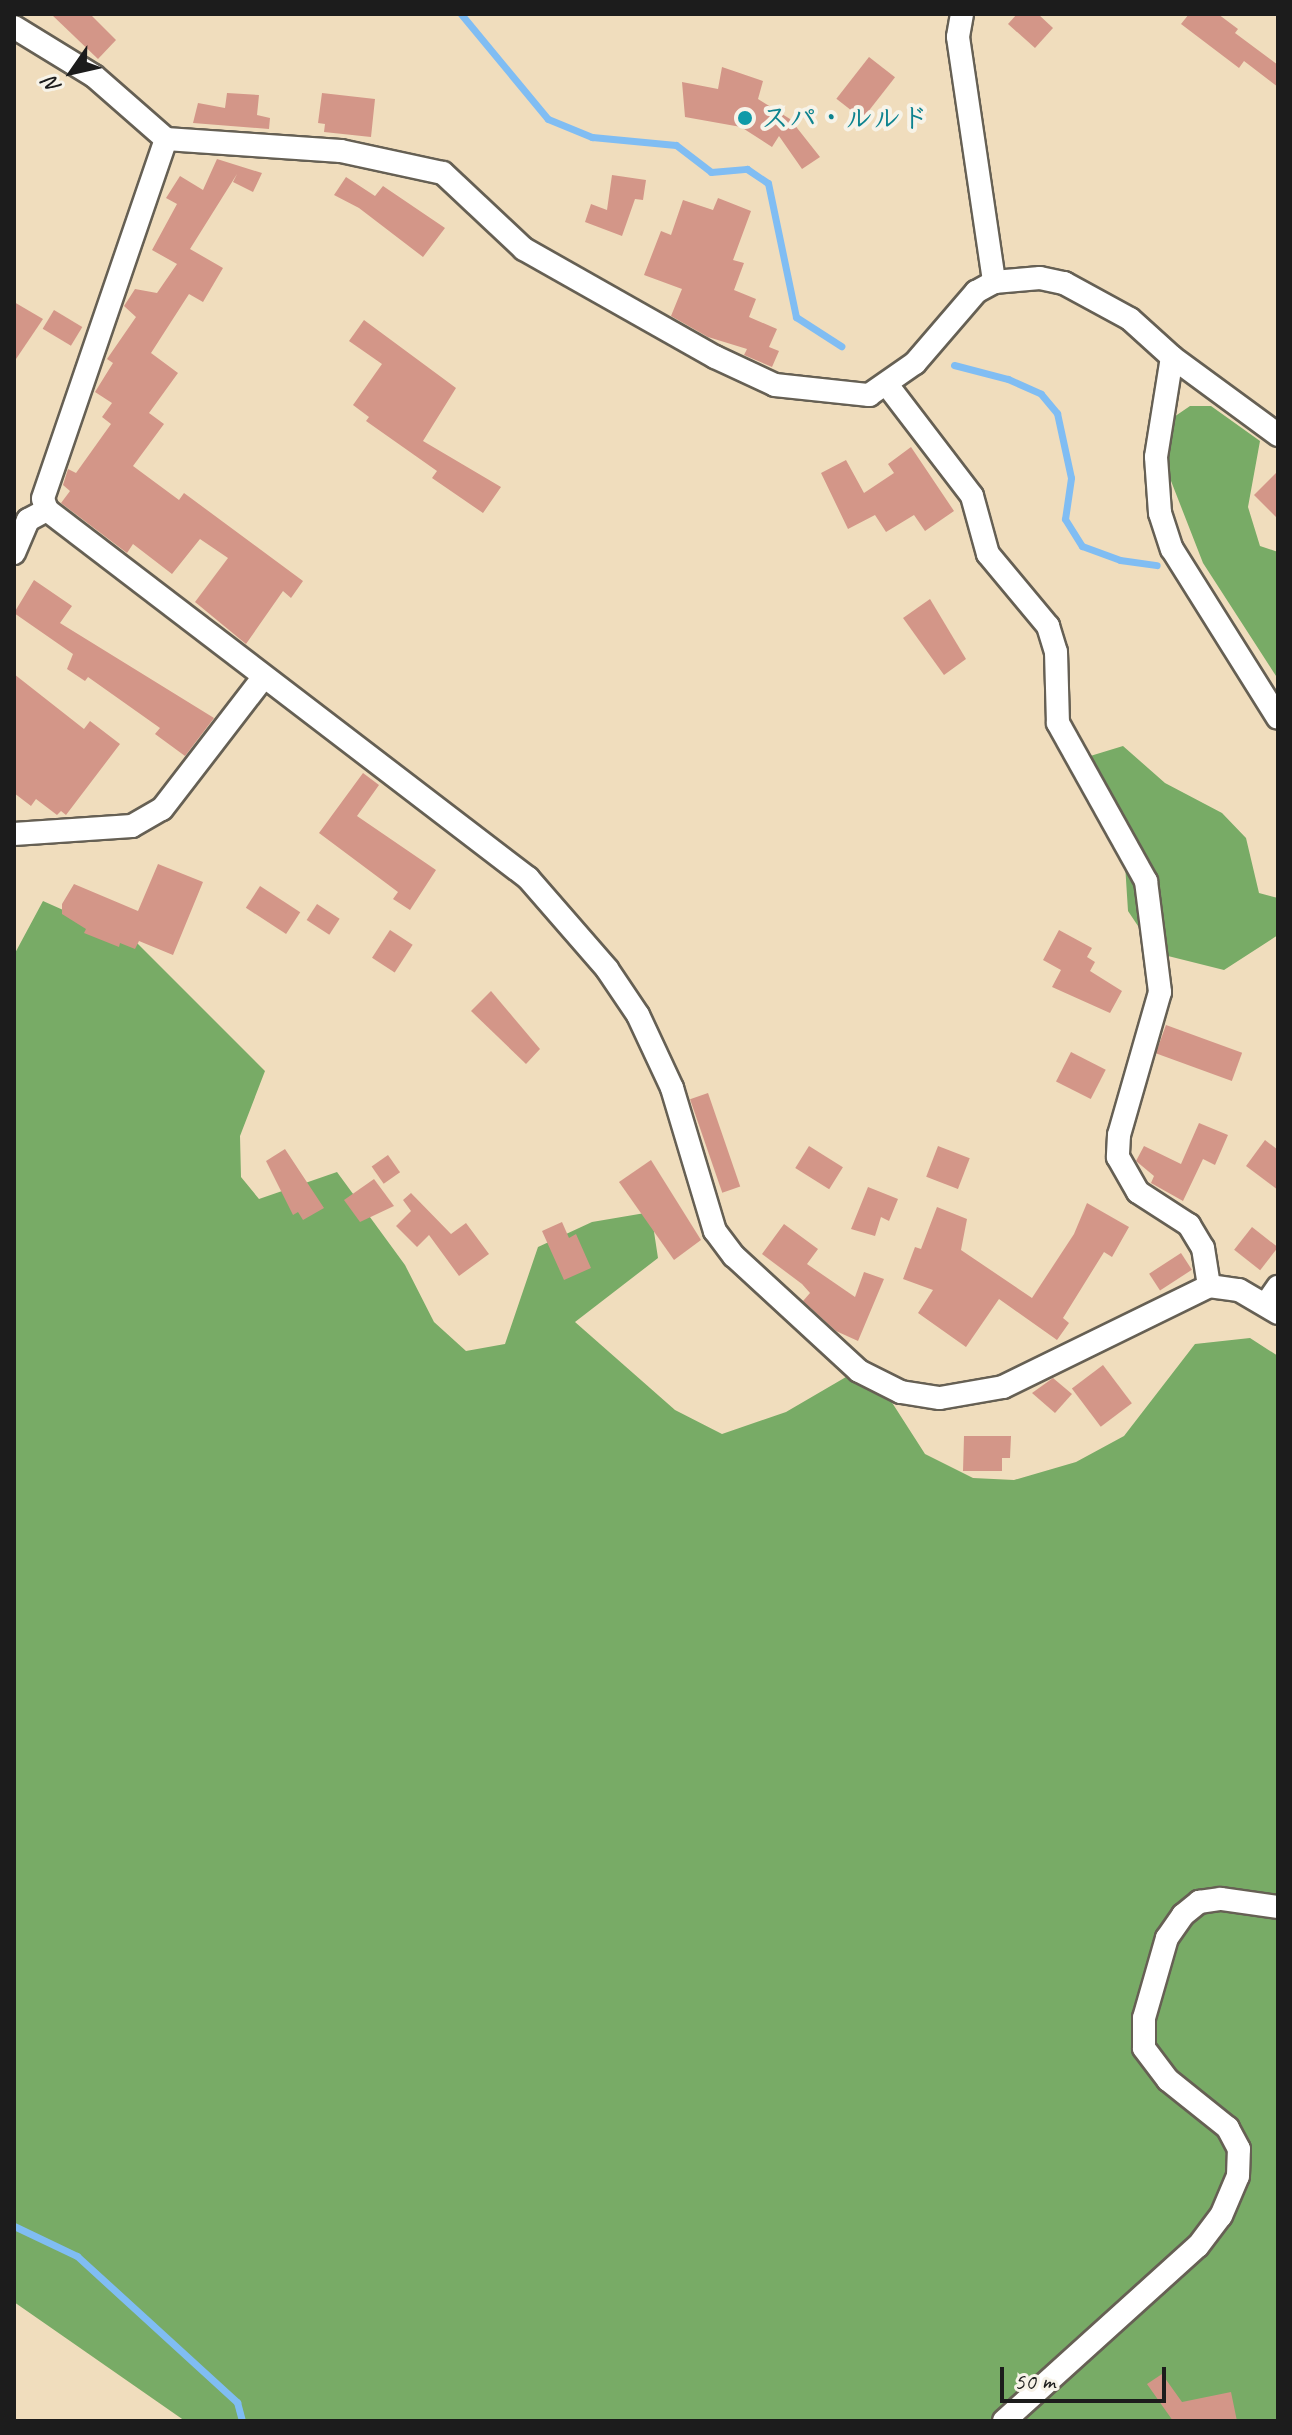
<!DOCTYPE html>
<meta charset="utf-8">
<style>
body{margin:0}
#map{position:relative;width:1292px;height:2435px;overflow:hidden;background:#f0ddbd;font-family:Caveat,"Klee One",sans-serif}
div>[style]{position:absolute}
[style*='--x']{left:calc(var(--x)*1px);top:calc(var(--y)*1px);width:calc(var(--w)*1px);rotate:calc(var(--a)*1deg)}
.forest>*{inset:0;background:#78ab66}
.stream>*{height:7px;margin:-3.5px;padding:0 3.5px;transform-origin:3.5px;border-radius:3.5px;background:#80bdf3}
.building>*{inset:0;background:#d39688;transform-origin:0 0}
.roads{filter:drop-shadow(2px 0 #666054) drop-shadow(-2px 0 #666054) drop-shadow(0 2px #666054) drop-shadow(0 -2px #666054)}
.minor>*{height:22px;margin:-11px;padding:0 11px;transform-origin:11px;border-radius:11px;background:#fff}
.dots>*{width:22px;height:22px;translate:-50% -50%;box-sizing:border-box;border:4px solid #f7f3e8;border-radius:50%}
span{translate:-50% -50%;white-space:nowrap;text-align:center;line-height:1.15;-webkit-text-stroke:8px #f7f3e8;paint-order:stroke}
.culture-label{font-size:28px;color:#0d838f;font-weight:700}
.left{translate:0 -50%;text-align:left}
.frame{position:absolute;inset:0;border:16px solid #1c1c1c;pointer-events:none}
.north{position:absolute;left:32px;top:32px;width:80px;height:80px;-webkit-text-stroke:6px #f7f3e8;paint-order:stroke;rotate:236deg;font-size:22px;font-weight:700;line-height:32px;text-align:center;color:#1c1c1c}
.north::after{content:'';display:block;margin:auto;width:28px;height:36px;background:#1c1c1c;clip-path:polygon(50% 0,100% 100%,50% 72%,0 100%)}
.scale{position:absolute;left:1000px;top:2367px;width:166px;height:36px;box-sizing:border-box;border:4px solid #1c1c1c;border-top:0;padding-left:10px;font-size:24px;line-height:28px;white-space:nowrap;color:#1c1c1c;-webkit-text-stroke:6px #f7f3e8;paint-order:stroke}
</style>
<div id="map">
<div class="forest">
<div style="clip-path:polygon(1190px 406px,1211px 406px,1260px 441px,1248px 507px,1260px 546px,1278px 552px,1278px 679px,1203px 563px,1164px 463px,1171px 419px)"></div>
<div style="clip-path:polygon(1123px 746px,1165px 783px,1222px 813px,1246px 838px,1259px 893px,1278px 898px,1278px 935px,1224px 970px,1156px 953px,1128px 911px,1125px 864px,1087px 757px)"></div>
<div style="clip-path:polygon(43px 901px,137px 943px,265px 1071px,240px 1136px,241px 1177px,259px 1199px,337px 1172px,405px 1265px,434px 1322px,466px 1351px,505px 1344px,538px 1247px,592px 1222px,651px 1212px,658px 1258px,575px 1322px,675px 1410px,722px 1434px,786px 1412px,846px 1377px,891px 1401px,925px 1454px,973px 1478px,1014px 1480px,1076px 1462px,1124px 1436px,1195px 1344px,1250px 1338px,1278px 1356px,1278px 2421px,185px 2421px,14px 2302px,14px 955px)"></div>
</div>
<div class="stream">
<div style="--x:461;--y:14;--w:136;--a:50.4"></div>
<div style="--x:548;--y:119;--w:48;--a:22.2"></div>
<div style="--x:592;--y:137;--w:84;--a:5.4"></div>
<div style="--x:676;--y:145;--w:44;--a:37.6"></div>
<div style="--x:711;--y:172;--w:36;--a:-5"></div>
<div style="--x:747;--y:169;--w:25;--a:34"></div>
<div style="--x:768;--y:183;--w:137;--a:78.2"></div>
<div style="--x:796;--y:317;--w:54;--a:32.8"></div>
<div style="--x:954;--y:365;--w:56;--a:14.5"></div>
<div style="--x:1008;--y:379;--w:36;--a:24"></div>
<div style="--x:1041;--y:394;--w:25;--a:50"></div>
<div style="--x:1057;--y:413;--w:66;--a:77.8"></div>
<div style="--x:1071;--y:478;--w:41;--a:98.3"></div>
<div style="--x:1065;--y:519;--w:32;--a:58"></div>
<div style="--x:1082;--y:546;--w:40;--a:20.2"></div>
<div style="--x:1120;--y:560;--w:37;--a:8"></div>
<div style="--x:14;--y:2226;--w:70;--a:25.5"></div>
<div style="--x:77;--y:2256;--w:217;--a:42.4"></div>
<div style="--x:237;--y:2402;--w:20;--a:75"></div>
</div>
<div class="building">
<div style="clip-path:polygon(51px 14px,90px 14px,116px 40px,98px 59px)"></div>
<div style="clip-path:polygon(1017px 14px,1038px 14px,1053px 28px,1035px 48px,1008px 24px)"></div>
<div style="clip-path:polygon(1189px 14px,1218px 14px,1238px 29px,1235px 33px,1278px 65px,1278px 87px,1244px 61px,1239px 68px,1181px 24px)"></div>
<div style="left:869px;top:57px;width:33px;height:53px;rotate:38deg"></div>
<div style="clip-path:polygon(722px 67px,763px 81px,758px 99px,790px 119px,820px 157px,802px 169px,779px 136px,772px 147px,741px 127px,685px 117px,682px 82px,718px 89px)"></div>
<div style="clip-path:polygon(227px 93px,259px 95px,257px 115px,270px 118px,269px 129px,193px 123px,198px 103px,225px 108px)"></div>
<div style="clip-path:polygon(322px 93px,375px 99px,371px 137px,324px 132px,325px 124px,318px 123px)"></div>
<div style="clip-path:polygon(217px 159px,262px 173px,253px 192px,233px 182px,237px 174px,190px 249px,223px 268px,203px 302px,189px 294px,151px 353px,178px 373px,149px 413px,164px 424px,133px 466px,179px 500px,184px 493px,303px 581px,291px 598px,283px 591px,246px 644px,195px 602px,228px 558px,200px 539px,172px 574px,133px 544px,127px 553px,61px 503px,70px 491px,63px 485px,68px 469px,76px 473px,111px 424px,102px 417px,112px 403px,95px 392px,113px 363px,107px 359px,136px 317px,124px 306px,135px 289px,157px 293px,177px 264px,152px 250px,177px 204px,166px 198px,180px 176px,203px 190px)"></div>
<div style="clip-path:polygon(612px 175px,646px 180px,643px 200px,635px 199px,622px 236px,585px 222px,591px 204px,607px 210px)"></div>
<div style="clip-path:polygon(346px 177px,375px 196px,383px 186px,445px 228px,423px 257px,359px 208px,334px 195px)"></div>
<div style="clip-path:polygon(718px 198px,751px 211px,733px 260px,744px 263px,734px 290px,756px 299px,749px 317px,777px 329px,769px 347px,779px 351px,772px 367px,744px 355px,747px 349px,708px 337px,671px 316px,682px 289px,644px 275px,661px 231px,671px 235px,683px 200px,713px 210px)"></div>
<div style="clip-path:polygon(14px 302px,43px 319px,14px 362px)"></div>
<div style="left:54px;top:310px;width:33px;height:22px;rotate:31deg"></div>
<div style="clip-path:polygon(364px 320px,456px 388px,423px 441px,501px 487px,483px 513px,432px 478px,437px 471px,366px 421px,369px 417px,353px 405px,382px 364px,349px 341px)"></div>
<div style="clip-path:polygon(911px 447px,954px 511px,925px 531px,914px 515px,886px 532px,875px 515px,848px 529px,821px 473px,846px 460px,864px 493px,894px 473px,888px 464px)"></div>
<div style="clip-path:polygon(1278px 471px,1278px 519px,1254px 495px)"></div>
<div style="clip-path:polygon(34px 580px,72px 606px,60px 623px,214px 718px,185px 756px,155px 734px,160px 728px,88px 677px,85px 681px,67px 669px,73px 654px,14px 613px)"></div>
<div style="clip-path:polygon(930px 599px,966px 659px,944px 675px,903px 618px)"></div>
<div style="clip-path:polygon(14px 674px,84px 729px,90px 721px,120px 744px,66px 815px,61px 811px,57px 815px,36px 799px,31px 806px,14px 793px)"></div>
<div style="clip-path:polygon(363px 773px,379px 785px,357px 816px,436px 870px,410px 910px,393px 899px,398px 892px,319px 833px)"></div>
<div style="clip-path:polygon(158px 864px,203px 882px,173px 955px,139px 941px,135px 949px,120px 943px,119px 947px,84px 933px,86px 929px,62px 914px,62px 904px,74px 884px,138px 911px)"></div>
<div style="left:260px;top:886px;width:48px;height:26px;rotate:33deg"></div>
<div style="left:317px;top:904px;width:27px;height:19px;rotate:33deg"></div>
<div style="left:390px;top:930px;width:27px;height:33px;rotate:33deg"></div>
<div style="clip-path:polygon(1059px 930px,1092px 948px,1087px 957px,1095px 962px,1090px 971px,1122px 991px,1110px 1013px,1052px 987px,1061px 970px,1043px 960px)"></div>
<div style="clip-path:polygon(491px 991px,540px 1049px,526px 1064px,471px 1011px)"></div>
<div style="left:1166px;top:1025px;width:81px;height:30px;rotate:20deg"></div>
<div style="left:1071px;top:1052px;width:39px;height:33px;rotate:27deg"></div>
<div style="left:708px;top:1093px;width:99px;height:19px;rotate:71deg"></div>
<div style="clip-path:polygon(1199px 1123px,1228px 1135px,1215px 1165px,1203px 1159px,1183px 1201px,1151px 1183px,1154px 1176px,1136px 1161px,1144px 1146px,1181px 1164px)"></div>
<div style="clip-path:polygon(1265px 1140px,1278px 1150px,1278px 1190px,1246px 1166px)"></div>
<div style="left:809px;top:1146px;width:40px;height:26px;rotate:32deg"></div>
<div style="left:938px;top:1146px;width:34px;height:33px;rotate:21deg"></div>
<div style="clip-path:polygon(285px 1149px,324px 1208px,303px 1220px,298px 1212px,293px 1215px,266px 1161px)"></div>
<div style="left:388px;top:1155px;width:21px;height:20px;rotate:55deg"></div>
<div style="clip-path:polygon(651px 1160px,701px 1240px,674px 1260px,619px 1182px)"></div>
<div style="clip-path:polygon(374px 1179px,394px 1206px,360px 1222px,344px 1200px)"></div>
<div style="clip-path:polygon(868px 1187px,898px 1199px,889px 1221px,881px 1217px,875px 1236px,851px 1229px)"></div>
<div style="clip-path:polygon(411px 1193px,451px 1234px,466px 1223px,489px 1254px,459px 1276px,429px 1235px,417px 1247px,396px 1226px,411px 1211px,403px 1200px)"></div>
<div style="clip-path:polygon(1087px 1203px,1129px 1227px,1112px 1257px,1104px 1252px,1063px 1318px,1069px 1323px,1057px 1340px,999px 1299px,966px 1347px,918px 1313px,933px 1290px,903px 1279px,915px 1247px,921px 1249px,937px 1207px,967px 1219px,961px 1250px,1032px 1298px,1074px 1234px)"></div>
<div style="clip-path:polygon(562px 1222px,569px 1238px,576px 1234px,591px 1268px,564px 1280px,542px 1231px)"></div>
<div style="clip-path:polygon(784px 1224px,818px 1249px,807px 1264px,855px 1297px,864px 1272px,884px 1279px,858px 1341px,836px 1331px,803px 1301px,810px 1293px,802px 1284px,762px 1254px)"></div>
<div style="left:1252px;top:1227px;width:33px;height:29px;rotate:38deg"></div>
<div style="left:1181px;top:1253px;width:20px;height:38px;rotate:57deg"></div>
<div style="left:1103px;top:1365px;width:48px;height:39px;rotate:53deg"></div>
<div style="clip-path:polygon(1053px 1378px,1072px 1394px,1055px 1413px,1032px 1393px)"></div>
<div style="clip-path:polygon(964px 1436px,1011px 1436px,1010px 1458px,1002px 1458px,1002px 1471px,963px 1471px)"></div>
<div style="clip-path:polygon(1162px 2374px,1182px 2402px,1231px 2392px,1237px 2421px,1173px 2421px,1147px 2384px)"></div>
</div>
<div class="roads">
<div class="minor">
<div style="--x:962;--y:14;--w:23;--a:100"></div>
<div style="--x:958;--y:37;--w:248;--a:81.6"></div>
<div style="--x:14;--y:27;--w:94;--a:31.5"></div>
<div style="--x:94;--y:76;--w:96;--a:41.2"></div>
<div style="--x:166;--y:139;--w:175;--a:3.9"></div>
<div style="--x:341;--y:151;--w:104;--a:12.2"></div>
<div style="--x:443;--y:173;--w:111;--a:43.2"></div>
<div style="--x:524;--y:249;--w:219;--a:29.5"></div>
<div style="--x:715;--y:357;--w:66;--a:25"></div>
<div style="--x:775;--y:385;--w:95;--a:6.1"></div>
<div style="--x:869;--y:395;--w:56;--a:-34.8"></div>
<div style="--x:915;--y:363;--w:94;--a:-49.3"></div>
<div style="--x:976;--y:292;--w:21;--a:-29"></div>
<div style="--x:994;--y:282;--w:46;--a:-5"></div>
<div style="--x:1040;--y:278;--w:25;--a:12"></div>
<div style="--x:1064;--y:283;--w:75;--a:28.6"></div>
<div style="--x:1130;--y:319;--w:57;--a:42.1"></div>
<div style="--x:1172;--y:357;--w:132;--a:36.3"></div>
<div style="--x:166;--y:139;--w:380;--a:108.9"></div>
<div style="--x:43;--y:499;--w:12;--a:70"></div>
<div style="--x:47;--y:510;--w:606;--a:37.42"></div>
<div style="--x:528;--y:878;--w:121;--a:49"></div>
<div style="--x:607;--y:969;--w:55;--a:56"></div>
<div style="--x:638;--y:1015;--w:81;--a:65"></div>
<div style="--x:672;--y:1088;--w:149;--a:73.3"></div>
<div style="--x:715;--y:1231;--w:31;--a:53"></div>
<div style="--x:734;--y:1256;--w:170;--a:42.6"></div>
<div style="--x:859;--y:1371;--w:47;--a:26.6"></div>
<div style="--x:901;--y:1392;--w:39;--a:9"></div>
<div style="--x:940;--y:1398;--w:64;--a:-9.9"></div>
<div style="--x:1003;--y:1387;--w:229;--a:-26.1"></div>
<div style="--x:1209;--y:1286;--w:30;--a:8"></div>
<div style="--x:1239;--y:1290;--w:45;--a:30.5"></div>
<div style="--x:1172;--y:357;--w:101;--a:99.1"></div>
<div style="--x:1156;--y:457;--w:56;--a:85.9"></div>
<div style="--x:1160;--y:513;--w:38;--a:72"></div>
<div style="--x:1172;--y:549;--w:199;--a:57.9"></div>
<div style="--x:888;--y:386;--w:138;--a:52.6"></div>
<div style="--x:972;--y:496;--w:60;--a:74.6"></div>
<div style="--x:988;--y:554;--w:94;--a:50.2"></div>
<div style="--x:1048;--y:626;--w:27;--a:73"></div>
<div style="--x:1056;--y:652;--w:71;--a:88.4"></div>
<div style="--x:1058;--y:723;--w:181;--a:60.9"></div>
<div style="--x:1146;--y:881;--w:112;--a:82.8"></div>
<div style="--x:1160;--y:992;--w:149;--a:106"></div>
<div style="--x:1119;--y:1135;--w:22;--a:93"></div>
<div style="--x:1118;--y:1157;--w:40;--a:60.3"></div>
<div style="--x:1138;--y:1192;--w:61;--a:32.9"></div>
<div style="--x:1189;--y:1225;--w:27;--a:59"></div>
<div style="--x:1203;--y:1248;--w:38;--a:81"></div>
<div style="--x:14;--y:553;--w:36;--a:-67"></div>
<div style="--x:28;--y:520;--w:21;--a:-28"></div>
<div style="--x:14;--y:834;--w:118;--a:-3.9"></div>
<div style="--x:132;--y:826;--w:34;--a:-30"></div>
<div style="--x:162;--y:809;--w:165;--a:-52.4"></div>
<div style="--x:1266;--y:1304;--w:21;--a:-55"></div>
<div style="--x:1004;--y:2421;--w:261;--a:-42.1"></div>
<div style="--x:1198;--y:2246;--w:38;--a:-53"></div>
<div style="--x:1221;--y:2216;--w:43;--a:-67"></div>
<div style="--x:1238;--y:2176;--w:27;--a:-88"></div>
<div style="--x:1239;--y:2149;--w:24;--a:-118"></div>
<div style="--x:1228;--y:2128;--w:77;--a:-141.3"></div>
<div style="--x:1168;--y:2080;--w:40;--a:-127"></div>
<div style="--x:1144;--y:2048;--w:30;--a:-90"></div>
<div style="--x:1144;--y:2018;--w:83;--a:-74"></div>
<div style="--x:1167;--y:1938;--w:28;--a:-55"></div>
<div style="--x:1183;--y:1915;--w:21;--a:-39"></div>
<div style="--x:1199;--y:1902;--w:22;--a:-8"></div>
<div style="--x:1221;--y:1899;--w:58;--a:8"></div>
</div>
</div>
<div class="dots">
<div style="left:745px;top:118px;background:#0f9aa8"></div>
</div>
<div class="culture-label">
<span class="left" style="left:761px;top:118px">スパ・ルルド</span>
</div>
<div class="frame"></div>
<div class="north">N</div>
<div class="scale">50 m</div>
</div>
